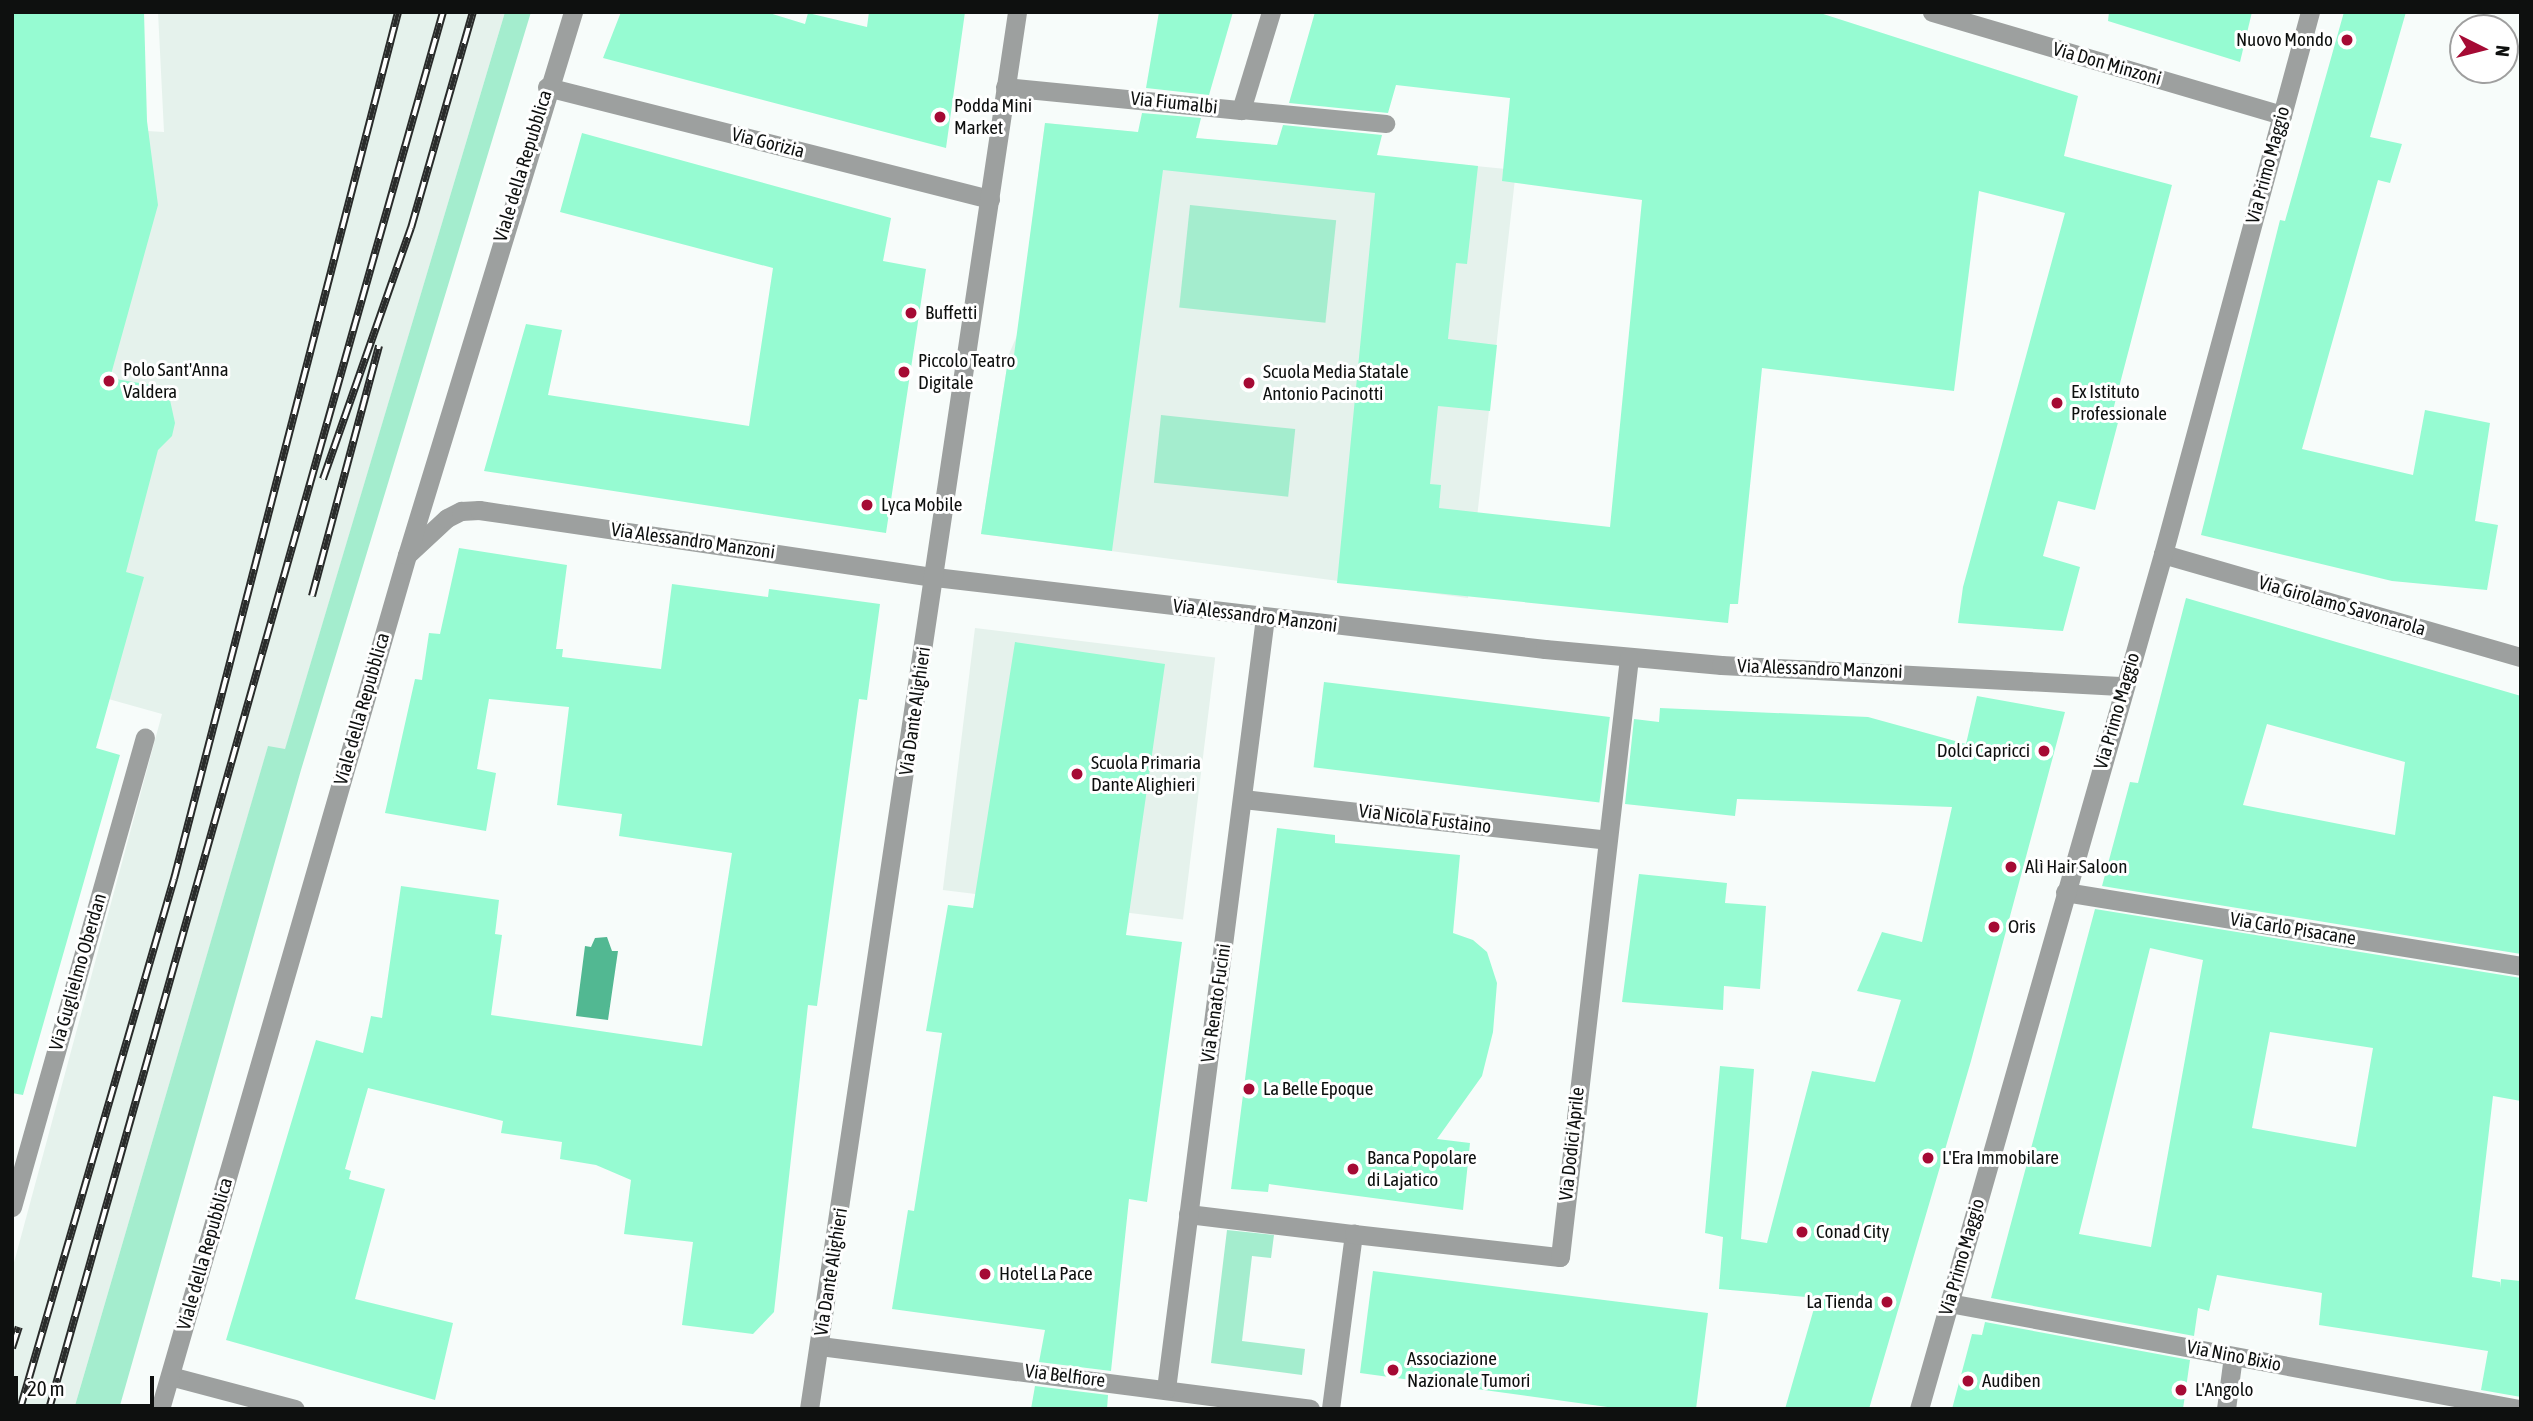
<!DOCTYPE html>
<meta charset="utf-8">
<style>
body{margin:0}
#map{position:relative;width:2533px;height:1421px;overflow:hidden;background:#f7fcfa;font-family:"Asap Condensed",sans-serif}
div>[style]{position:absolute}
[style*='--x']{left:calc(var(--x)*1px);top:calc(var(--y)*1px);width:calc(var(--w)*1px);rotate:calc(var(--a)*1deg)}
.built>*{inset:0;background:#e5f2ec;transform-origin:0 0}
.green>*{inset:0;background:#a4edce;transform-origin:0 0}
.water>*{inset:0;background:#52b892}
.building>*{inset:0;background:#96fbd2;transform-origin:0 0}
.service>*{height:18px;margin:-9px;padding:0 9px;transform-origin:9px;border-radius:9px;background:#9da09f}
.pedestrian>*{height:19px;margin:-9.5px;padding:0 9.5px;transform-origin:9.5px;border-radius:9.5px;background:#9da09f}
.minor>*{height:19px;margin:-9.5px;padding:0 9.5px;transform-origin:9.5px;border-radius:9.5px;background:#9da09f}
.tertiary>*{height:19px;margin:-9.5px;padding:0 9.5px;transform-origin:9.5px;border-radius:9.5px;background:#9da09f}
.rail>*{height:8px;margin-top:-4px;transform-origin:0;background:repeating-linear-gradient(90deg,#fff 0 16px,#292b2a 0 32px);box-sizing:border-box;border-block:2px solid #292b2a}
.dots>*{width:19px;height:19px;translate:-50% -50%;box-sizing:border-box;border:4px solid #fff;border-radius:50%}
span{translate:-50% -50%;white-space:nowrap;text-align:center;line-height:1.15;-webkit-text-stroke:6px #fff;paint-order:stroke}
.poi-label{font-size:19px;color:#0e100f}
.right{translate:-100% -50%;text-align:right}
.left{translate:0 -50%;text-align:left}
.street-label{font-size:19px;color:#0e100f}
.frame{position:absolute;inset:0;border:14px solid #0e100f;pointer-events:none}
.north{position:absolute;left:2449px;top:14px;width:70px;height:70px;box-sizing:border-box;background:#fff;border:2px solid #9f9f9f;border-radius:50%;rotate:96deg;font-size:19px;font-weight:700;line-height:28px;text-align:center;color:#0e100f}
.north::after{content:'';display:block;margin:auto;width:24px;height:32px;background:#a50a34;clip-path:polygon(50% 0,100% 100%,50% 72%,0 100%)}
.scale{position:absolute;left:14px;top:1376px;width:140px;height:32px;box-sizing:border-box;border:4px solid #0e100f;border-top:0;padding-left:9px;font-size:21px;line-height:24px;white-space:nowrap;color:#0e100f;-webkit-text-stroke:5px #fff;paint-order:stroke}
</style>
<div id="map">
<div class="built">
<div style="clip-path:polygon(158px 12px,505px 12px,285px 750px,268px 747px,74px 1409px,12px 1409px,12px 1270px,162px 714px,12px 672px,12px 123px,164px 132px)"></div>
<div style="clip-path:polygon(1045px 123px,1516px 170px,1468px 598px,981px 534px,1009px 354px,1018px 333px)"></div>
<div style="left:975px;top:628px;width:242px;height:264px;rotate:7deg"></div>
</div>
<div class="green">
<div style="clip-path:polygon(505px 12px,531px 12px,301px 770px,119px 1409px,74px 1409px,268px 746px,285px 749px)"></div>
<div style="left:1190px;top:205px;width:147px;height:103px;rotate:6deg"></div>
<div style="left:1161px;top:415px;width:135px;height:68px;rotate:6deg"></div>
<div style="clip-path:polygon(1227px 1230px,1274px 1235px,1271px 1258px,1252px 1256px,1242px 1341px,1305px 1349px,1302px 1375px,1211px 1363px)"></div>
</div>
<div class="water">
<div style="clip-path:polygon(607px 937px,612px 951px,618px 951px,608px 1020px,576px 1016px,585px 946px,591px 947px,595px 938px)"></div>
</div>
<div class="building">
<div style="clip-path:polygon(12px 12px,144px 12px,147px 121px,158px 205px,110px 378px,151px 385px,162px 391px,170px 400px,175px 423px,172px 436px,158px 450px,126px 572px,144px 577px,96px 748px,120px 755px,23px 1095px,12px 1093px)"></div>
<div style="clip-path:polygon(621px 12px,766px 12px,805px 24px,808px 13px,867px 27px,869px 12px,965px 12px,946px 148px,603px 58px)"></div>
<div style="clip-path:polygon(1159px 12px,1233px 12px,1209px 95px,1146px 88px)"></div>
<div style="clip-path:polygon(1315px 12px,1817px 12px,2078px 96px,2064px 156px,2172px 185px,2112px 414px,2120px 415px,2095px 510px,2058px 501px,2043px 556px,2080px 567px,2063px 631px,1958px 623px,1963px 587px,2065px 213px,1979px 191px,1954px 391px,1762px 368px,1738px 604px,1730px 604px,1728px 623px,1337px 583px,1375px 193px,1163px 170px,1112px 551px,981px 534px,1009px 354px,1014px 355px,1045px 123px,1138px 132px,1142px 113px,1201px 118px,1196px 138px,1277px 145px,1283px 125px,1382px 135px,1377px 155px,1478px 166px,1467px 264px,1456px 263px,1448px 339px,1497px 345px,1490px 411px,1438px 406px,1430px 484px,1441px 485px,1439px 508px,1610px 527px,1642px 200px,1502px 181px,1510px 98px,1396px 85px,1388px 113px,1289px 103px)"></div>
<div style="clip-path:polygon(2109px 12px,2252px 12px,2240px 62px,2108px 21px)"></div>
<div style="clip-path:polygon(2344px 12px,2406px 12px,2370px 137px,2402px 144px,2390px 183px,2378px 180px,2302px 449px,2413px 475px,2425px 410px,2490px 423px,2475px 521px,2498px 525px,2487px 590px,2392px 581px,2201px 535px,2280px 220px,2285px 221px)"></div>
<div style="clip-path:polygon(582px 133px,891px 218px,883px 261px,926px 269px,886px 533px,484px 471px,526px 324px,562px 330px,548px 395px,749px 426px,773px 268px,560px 212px)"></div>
<div style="clip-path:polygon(459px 548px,567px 565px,556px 649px,563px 649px,562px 657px,661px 669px,672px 584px,768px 597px,769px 589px,880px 604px,867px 700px,859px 699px,817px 1006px,808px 1005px,774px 1312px,753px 1334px,682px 1325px,693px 1242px,624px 1234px,631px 1180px,596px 1165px,560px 1159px,562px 1142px,501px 1133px,503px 1121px,368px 1088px,345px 1169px,351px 1171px,349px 1179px,385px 1189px,355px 1299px,453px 1323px,435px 1400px,226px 1340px,316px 1040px,363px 1053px,371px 1016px,382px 1018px,401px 886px,499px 900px,495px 934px,502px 935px,491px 1015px,702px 1046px,732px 853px,619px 836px,622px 814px,557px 805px,569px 707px,489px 699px,477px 769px,496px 773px,486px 831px,385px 813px,415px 679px,422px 680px,429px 633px,440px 634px)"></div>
<div style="clip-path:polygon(evenodd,2186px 598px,2521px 696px,2521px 954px,2102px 886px,2130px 782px,2138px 783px,2186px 598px,2267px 724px,2405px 762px,2395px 835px,2243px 805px,2267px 724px)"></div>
<div style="clip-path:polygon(1015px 642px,1165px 664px,1126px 935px,1182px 942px,1147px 1202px,1129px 1199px,1111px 1371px,1039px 1362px,1045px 1330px,892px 1309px,908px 1210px,914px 1211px,942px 1033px,926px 1031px,948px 905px,973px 908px)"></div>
<div style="left:1324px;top:682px;width:288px;height:86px;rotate:7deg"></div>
<div style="clip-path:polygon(1977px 696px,2065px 712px,1971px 1061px,1869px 1409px,1785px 1409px,1817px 1298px,1719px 1289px,1723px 1237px,1705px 1233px,1720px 1066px,1754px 1069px,1741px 1239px,1767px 1243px,1812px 1071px,1875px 1082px,1901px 1000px,1857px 991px,1882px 932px,1922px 942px,1952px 807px,1737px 799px,1735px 816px,1625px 804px,1634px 719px,1659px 722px,1660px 708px,1868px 717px,1966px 744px)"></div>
<div style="clip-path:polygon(1277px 828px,1335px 835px,1335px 843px,1460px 855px,1453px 933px,1473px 940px,1487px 952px,1497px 983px,1493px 1032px,1482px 1076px,1437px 1139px,1470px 1143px,1463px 1210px,1269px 1184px,1268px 1192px,1231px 1189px)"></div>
<div style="clip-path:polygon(1639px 874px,1727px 883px,1725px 903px,1766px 906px,1760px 989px,1724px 986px,1723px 1010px,1622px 1002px)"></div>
<div style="clip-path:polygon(evenodd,2095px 909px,2521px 978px,2521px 1101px,2493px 1096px,2472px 1277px,2500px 1282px,2500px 1288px,2501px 1279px,2521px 1281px,2521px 1397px,2481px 1390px,2488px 1351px,2319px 1325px,2322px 1293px,2217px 1275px,2209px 1311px,2198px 1308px,2194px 1336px,1991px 1298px,2095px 909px,2150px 948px,2203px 960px,2151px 1247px,2079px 1234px,2150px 948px,2095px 909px,2270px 1032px,2373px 1048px,2356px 1147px,2252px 1128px,2270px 1032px)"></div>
<div style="clip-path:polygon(1373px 1271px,1708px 1313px,1696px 1409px,1622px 1409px,1360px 1373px)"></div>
<div style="clip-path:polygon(1985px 1322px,2190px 1360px,2183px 1409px,1952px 1409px,1972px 1334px,1982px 1335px)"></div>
<div style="clip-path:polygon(1035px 1386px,1108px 1395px,1107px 1409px,1031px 1409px)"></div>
</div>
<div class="service">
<div style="--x:1241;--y:110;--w:146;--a:5.5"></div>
<div style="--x:1331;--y:1409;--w:177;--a:-82.5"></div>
</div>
<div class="pedestrian">
<div style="--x:1188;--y:1214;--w:167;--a:6.9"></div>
</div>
<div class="minor">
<div style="--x:1932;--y:12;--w:365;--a:16.4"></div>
<div style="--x:547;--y:87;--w:457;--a:14.2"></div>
<div style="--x:1005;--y:87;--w:237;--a:5.6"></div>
<div style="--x:1241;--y:110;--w:102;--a:-73"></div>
<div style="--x:2163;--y:554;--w:373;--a:16.1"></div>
<div style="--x:407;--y:555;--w:54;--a:-42.8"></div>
<div style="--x:447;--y:518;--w:16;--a:-27"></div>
<div style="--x:461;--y:511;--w:18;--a:-3"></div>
<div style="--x:479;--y:510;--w:461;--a:8.4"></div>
<div style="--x:935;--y:577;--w:614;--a:6.73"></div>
<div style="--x:1545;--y:649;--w:177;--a:5.2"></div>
<div style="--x:1721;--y:665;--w:404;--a:3"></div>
<div style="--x:1243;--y:799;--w:366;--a:6.4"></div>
<div style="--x:2065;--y:892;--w:462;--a:9.2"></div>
<div style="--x:12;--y:1207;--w:488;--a:-74.2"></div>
<div style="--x:1354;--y:1234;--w:207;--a:6.4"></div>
<div style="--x:1560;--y:1257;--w:603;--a:-83.43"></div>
<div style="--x:1949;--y:1303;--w:580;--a:10.53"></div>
<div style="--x:820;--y:1346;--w:494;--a:7.3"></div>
<div style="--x:1166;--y:1389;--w:778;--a:-82.69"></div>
<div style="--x:1919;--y:1409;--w:889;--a:-74.07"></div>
<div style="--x:2163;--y:554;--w:562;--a:-74.83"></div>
<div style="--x:2226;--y:1409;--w:53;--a:-82.5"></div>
</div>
<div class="tertiary">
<div style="--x:170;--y:1376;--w:129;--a:14.8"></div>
<div style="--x:160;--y:1409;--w:889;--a:-73.87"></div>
<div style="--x:407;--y:555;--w:568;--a:-73"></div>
<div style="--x:809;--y:1409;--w:1412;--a:-81.53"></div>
</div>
<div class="rail">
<div style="--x:323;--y:479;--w:266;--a:-70.7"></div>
<div style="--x:411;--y:228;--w:225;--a:-74"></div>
<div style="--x:312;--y:596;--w:259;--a:-75"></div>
<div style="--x:12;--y:1348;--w:22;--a:-72"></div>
<div style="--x:20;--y:1409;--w:552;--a:-73.8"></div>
<div style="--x:174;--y:879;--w:895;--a:-75.51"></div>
<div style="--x:49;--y:1409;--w:1451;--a:-74.25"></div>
</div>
<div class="dots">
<div style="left:2347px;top:40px;background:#a50a34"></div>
<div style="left:940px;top:117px;background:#a50a34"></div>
<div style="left:911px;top:313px;background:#a50a34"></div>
<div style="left:904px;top:372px;background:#a50a34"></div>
<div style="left:109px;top:381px;background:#a50a34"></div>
<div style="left:1249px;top:383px;background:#a50a34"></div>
<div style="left:2057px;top:403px;background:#a50a34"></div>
<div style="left:867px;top:505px;background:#a50a34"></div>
<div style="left:2044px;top:751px;background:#a50a34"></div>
<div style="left:1077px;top:774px;background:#a50a34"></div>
<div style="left:2011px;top:867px;background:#a50a34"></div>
<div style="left:1994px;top:927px;background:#a50a34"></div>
<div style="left:1249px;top:1089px;background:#a50a34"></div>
<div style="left:1928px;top:1158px;background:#a50a34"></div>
<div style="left:1353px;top:1169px;background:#a50a34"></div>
<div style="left:1802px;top:1232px;background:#a50a34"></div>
<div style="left:985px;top:1274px;background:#a50a34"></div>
<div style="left:1887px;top:1302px;background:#a50a34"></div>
<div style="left:1393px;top:1370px;background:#a50a34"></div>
<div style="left:1968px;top:1381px;background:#a50a34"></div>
<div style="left:2181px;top:1390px;background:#a50a34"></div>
</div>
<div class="poi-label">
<span class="right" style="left:2333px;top:40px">Nuovo Mondo</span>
<span class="left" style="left:954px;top:117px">Podda Mini<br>Market</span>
<span class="left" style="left:925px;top:313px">Buffetti</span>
<span class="left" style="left:918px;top:372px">Piccolo Teatro<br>Digitale</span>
<span class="left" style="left:123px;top:381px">Polo Sant'Anna<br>Valdera</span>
<span class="left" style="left:1263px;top:383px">Scuola Media Statale<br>Antonio Pacinotti</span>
<span class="left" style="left:2071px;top:403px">Ex Istituto<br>Professionale</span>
<span class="left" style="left:881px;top:505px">Lyca Mobile</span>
<span class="right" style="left:2030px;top:751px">Dolci Capricci</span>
<span class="left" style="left:1091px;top:774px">Scuola Primaria<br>Dante Alighieri</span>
<span class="left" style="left:2025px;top:867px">Alì Hair Saloon</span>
<span class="left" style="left:2008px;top:927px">Oris</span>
<span class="left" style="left:1263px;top:1089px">La Belle Epoque</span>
<span class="left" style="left:1367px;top:1169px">Banca Popolare<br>di Lajatico</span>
<span class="left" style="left:1942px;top:1158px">L'Era Immobilare</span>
<span class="left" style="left:1816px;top:1232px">Conad City</span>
<span class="left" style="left:999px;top:1274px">Hotel La Pace</span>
<span class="right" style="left:1873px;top:1302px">La Tienda</span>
<span class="left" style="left:1407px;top:1370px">Associazione<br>Nazionale Tumori</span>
<span class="left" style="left:1982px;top:1381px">Audiben</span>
<span class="left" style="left:2195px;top:1390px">L'Angolo</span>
</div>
<div class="street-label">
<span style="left:2107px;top:64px;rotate:16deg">Via Don Minzoni</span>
<span style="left:1174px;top:103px;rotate:6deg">Via Fiumalbi</span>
<span style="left:768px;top:143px;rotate:14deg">Via Gorizia</span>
<span style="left:2268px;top:165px;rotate:-75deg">Via Primo Maggio</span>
<span style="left:523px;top:166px;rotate:-73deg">Viale della Repubblica</span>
<span style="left:693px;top:541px;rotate:8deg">Via Alessandro Manzoni</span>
<span style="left:2342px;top:606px;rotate:16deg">Via Girolamo Savonarola</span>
<span style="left:1255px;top:616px;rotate:7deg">Via Alessandro Manzoni</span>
<span style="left:1820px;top:669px;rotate:2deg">Via Alessandro Manzoni</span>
<span style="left:362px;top:709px;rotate:-74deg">Viale della Repubblica</span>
<span style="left:915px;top:711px;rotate:-82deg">Via Dante Alighieri</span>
<span style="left:2117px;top:711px;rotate:-74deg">Via Primo Maggio</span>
<span style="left:1425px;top:819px;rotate:7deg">Via Nicola Fustaino</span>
<span style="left:2293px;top:929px;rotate:9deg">Via Carlo Pisacane</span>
<span style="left:78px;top:972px;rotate:-74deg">Via Guglielmo Oberdan</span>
<span style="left:1216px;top:1003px;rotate:-82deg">Via Renato Fucini</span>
<span style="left:1572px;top:1144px;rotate:-84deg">Via Dodici Aprile</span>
<span style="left:205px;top:1254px;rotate:-74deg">Viale della Repubblica</span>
<span style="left:1962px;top:1257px;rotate:-74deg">Via Primo Maggio</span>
<span style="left:831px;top:1272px;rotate:-81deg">Via Dante Alighieri</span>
<span style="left:2234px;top:1356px;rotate:11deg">Via Nino Bixio</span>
<span style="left:1065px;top:1376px;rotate:7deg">Via Belfiore</span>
</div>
<div class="frame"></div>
<div class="north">N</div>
<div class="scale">20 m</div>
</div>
